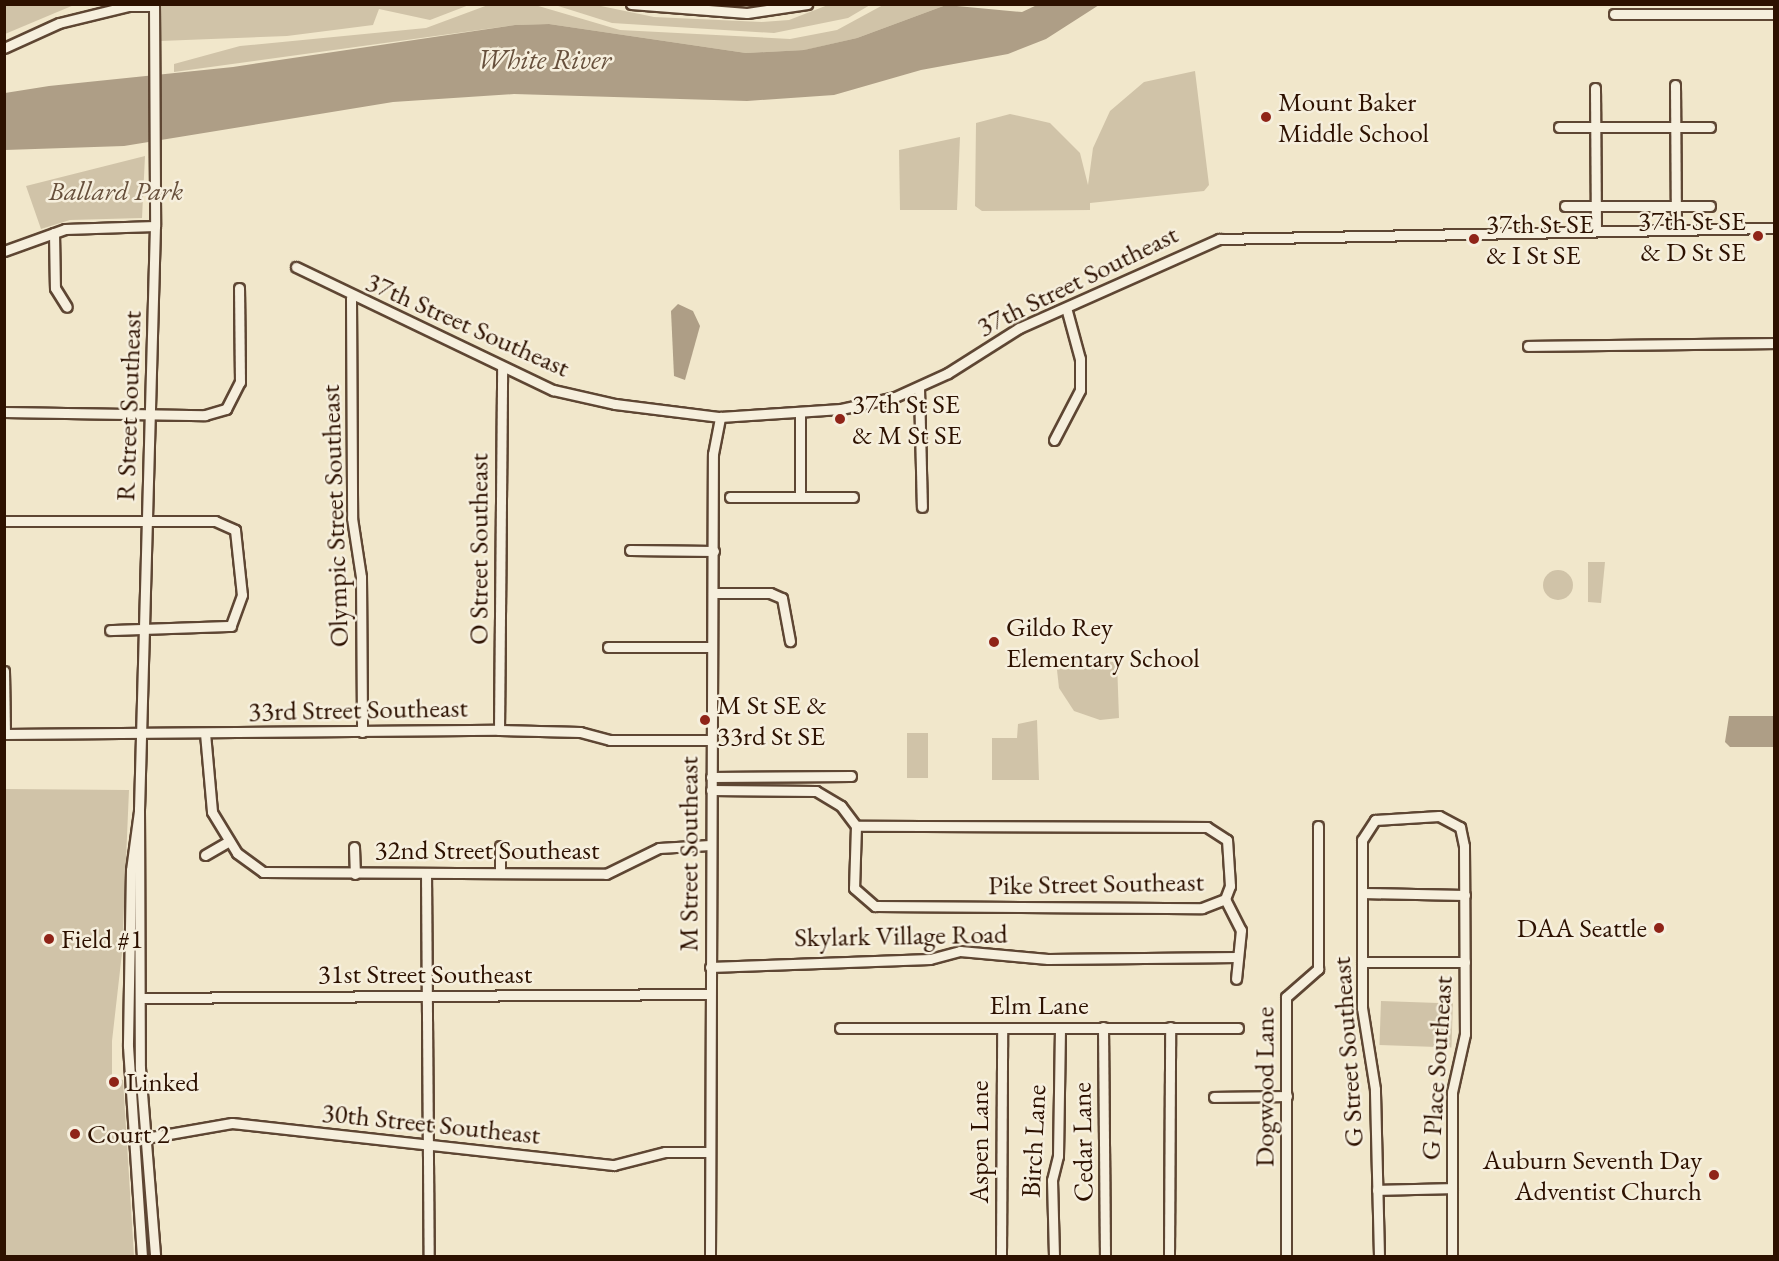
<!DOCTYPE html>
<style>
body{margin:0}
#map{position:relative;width:1779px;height:1261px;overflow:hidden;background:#f1e7cb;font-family:"EB Garamond",serif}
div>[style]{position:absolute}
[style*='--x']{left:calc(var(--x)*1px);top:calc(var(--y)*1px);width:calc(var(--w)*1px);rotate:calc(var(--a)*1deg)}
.green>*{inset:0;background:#d0c3a8;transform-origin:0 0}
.round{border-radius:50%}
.water>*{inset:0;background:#ae9e86}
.roads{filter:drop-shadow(2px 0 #5e4633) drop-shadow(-2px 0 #5e4633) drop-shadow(0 2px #5e4633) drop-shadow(0 -2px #5e4633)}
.minor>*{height:9px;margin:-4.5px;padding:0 4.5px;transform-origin:4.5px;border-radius:4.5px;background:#f6efdd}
.dots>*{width:16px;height:16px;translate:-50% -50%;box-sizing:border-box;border:3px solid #f6efdd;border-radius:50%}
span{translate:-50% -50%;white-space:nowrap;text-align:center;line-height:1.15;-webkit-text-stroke:5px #f6efdd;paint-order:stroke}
.poi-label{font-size:27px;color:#2d1100}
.left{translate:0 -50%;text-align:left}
.right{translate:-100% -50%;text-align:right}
.park-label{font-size:27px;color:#664f3b;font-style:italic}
.street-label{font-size:27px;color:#2d1100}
.water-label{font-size:28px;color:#67503c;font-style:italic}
.frame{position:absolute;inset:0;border:6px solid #2d1100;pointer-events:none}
</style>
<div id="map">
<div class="green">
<div style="clip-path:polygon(5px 4px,74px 4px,74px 5px,5px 34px)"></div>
<div style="clip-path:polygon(159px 5px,159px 4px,469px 5px,430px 20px,379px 9px,373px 25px,287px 36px,160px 41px)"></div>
<div style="clip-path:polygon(488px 5px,535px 5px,620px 30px,790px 39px,837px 30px,883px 5px,946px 5px,857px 38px,805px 50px,746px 53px,549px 24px,515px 25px,174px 72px,174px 64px,240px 46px,426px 28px)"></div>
<div style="clip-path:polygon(555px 5px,596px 5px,654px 17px,762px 22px,789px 20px,828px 5px,870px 5px,848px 18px,774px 33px,612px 23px)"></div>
<div style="clip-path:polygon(1195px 71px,1209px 185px,1204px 191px,1090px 203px,1090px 210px,982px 211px,975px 206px,976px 123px,1010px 114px,1050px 123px,1080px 153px,1088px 185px,1093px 148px,1110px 111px,1144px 82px)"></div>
<div style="clip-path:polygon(960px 137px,957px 210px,900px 210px,899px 150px)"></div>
<div style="clip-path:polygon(145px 156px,142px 218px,70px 220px,41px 229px,26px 186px)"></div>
<div style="clip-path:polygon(1588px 562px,1605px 562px,1601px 603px,1588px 602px)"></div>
<div class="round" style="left:1543px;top:570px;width:30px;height:30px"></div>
<div style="clip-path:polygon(1056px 661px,1117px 662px,1119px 718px,1100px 720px,1074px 711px,1059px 688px)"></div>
<div style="clip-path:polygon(1037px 720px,1039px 780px,992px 780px,992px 738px,1017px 738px,1018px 724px)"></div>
<div style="left:907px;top:733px;width:21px;height:45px"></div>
<div style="clip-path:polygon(5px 789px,129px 790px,122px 953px,112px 1041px,112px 1076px,123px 1080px,134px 1256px,5px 1256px)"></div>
<div style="left:1381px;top:1001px;width:72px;height:44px;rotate:2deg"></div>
</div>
<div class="water">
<div style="clip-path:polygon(946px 5px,1022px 12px,1037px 5px,1099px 5px,1046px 39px,1008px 54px,921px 70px,834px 95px,747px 101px,514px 94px,393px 102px,124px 146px,5px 150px,5px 93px,49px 86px,233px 67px,515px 25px,549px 24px,746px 53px,804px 50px,857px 38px)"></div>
<div style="clip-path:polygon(678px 304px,693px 311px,700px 326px,685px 380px,674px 376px,671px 311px)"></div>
<div style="clip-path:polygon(1729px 716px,1774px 716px,1774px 747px,1730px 747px,1725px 742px)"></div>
</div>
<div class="roads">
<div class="minor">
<div style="--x:154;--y:4;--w:222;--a:89.7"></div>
<div style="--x:155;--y:226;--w:583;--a:91.57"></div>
<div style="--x:139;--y:809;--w:259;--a:89.8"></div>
<div style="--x:140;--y:1068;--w:189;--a:85.4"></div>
<div style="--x:631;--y:4;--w:116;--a:4.4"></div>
<div style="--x:747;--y:13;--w:61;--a:-8.5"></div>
<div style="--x:1614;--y:14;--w:160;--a:0"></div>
<div style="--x:4;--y:48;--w:60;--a:-24.4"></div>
<div style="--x:59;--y:23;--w:72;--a:-13.7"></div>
<div style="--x:129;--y:6;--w:25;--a:0"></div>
<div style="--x:1675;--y:85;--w:144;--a:89.6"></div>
<div style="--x:1595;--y:88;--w:143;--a:89.6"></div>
<div style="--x:1559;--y:127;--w:151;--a:0"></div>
<div style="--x:1565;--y:206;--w:145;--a:0"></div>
<div style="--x:54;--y:233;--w:55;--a:89"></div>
<div style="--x:55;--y:288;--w:22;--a:58"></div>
<div style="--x:4;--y:251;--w:65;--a:-19.8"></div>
<div style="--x:65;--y:229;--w:90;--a:-1.9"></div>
<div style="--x:296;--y:267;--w:285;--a:25.6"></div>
<div style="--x:553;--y:390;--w:64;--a:12.7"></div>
<div style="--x:615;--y:404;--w:106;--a:7.1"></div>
<div style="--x:720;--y:417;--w:121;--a:-3.8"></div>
<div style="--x:841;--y:409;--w:55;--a:-12.5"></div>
<div style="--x:895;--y:397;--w:58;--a:-24.4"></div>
<div style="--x:948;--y:373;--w:84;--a:-32.4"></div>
<div style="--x:1019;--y:328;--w:219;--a:-24"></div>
<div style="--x:1219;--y:239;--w:555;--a:-1.14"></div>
<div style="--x:351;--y:298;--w:220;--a:89.7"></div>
<div style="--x:352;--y:518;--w:60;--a:81.3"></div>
<div style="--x:361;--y:577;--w:155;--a:89.6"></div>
<div style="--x:1528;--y:346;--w:246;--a:-0.7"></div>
<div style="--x:919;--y:388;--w:119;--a:88.6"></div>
<div style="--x:4;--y:412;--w:201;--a:0.9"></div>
<div style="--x:205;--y:415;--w:22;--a:-16"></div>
<div style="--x:226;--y:409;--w:30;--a:-63"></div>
<div style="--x:240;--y:382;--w:94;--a:-90.6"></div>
<div style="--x:1054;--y:440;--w:56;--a:-62.5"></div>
<div style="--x:1080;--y:390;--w:31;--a:-90"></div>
<div style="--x:1080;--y:359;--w:50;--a:-105.2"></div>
<div style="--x:800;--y:496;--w:84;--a:-90"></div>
<div style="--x:730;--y:497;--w:123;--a:0"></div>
<div style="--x:4;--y:521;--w:211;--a:0"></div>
<div style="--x:215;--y:521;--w:22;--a:24"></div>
<div style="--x:235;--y:530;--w:65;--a:83.9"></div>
<div style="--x:242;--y:595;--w:33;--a:110"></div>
<div style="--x:231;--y:626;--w:121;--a:178.1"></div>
<div style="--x:630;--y:550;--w:84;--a:0.7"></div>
<div style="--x:713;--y:593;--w:57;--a:0"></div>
<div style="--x:770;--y:593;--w:13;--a:23"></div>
<div style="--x:782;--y:598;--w:44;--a:79.5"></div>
<div style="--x:608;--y:647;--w:104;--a:0"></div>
<div style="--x:4;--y:671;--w:63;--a:89.1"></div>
<div style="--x:499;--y:730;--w:361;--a:-89.5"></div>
<div style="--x:205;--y:733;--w:79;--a:84.9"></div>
<div style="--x:212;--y:812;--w:48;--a:58.6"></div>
<div style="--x:237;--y:853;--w:32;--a:36"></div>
<div style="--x:263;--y:872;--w:343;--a:0.3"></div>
<div style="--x:606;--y:874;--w:59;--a:-26.1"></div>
<div style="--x:659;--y:848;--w:51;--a:-3.4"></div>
<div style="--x:4;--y:734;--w:495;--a:-0.5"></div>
<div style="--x:499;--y:730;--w:81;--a:1.4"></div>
<div style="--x:580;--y:732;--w:31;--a:15"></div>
<div style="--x:610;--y:740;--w:101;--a:0"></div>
<div style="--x:711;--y:777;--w:140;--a:-0.4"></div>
<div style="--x:711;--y:790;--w:105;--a:0.5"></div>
<div style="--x:816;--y:791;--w:29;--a:31"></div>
<div style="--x:841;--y:806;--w:25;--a:53"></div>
<div style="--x:856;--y:826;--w:62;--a:91.8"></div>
<div style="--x:854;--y:888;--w:28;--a:41"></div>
<div style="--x:875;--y:906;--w:327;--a:0.4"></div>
<div style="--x:1202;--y:908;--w:25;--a:-21"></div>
<div style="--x:1225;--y:899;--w:14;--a:-69"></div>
<div style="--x:1230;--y:886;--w:46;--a:-93.7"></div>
<div style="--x:1227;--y:840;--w:24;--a:-147"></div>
<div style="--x:1207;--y:827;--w:351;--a:-179.8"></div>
<div style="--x:139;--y:811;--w:60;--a:97.7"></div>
<div style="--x:131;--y:870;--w:176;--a:91"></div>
<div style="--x:128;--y:1046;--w:210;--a:86.2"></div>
<div style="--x:500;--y:846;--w:27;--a:90"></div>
<div style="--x:354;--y:847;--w:27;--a:88"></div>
<div style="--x:205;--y:855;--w:28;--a:-30"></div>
<div style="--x:426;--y:873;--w:383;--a:89.6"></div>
<div style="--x:1362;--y:893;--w:103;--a:1.1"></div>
<div style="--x:1225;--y:899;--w:35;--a:63"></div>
<div style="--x:1241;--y:930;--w:49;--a:95.8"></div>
<div style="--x:1362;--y:962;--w:103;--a:0"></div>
<div style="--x:710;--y:967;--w:220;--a:-2.1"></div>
<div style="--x:930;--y:959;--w:31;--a:-15"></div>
<div style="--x:960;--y:951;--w:88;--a:5.2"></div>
<div style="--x:1048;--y:959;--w:189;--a:-0.6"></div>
<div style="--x:140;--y:998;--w:570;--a:-0.4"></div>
<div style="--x:1103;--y:1027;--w:229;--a:89.5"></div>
<div style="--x:840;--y:1028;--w:398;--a:0"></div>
<div style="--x:1214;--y:1097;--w:73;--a:-0.8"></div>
<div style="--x:146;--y:1138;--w:87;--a:-9.9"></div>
<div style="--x:232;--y:1123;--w:384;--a:6.3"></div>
<div style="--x:614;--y:1165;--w:53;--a:-14.3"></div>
<div style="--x:665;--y:1152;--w:45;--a:0"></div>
<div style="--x:1377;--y:1190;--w:75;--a:-1.5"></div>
<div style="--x:710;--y:1256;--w:802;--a:-89.79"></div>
<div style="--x:713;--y:454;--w:38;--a:-79"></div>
<div style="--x:1001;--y:1256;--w:228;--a:-89.7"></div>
<div style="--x:1054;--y:1256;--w:76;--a:-91.5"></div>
<div style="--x:1052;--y:1180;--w:25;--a:-76"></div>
<div style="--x:1058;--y:1156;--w:128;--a:-89.1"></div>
<div style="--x:1169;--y:1256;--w:229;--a:-89.7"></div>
<div style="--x:1286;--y:1256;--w:259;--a:-90"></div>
<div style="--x:1286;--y:997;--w:43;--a:-41.2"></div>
<div style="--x:1318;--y:969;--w:143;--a:-90"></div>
<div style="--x:1379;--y:1256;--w:167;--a:-91.4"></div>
<div style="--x:1375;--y:1089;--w:82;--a:-99.1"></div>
<div style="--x:1362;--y:1008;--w:168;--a:-90"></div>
<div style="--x:1362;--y:840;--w:24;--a:-57"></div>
<div style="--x:1375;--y:820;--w:64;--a:-3.6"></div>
<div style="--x:1439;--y:816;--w:24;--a:28"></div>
<div style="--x:1460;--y:827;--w:19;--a:78"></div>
<div style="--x:1464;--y:846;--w:188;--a:89.7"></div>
<div style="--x:1465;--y:1034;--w:59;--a:102.6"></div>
<div style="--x:1452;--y:1092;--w:164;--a:90"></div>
</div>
</div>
<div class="dots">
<div style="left:1266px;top:117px;background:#8f2418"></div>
<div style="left:1758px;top:236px;background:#8f2418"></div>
<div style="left:1474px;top:239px;background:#8f2418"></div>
<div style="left:840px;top:419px;background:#8f2418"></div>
<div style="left:994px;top:642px;background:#8f2418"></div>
<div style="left:705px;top:720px;background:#8f2418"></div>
<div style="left:1659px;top:928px;background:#8f2418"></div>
<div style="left:49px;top:939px;background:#8f2418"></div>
<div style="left:114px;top:1082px;background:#8f2418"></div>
<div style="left:75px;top:1134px;background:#8f2418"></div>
<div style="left:1714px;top:1175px;background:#8f2418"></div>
</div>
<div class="poi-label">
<span class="left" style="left:1278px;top:117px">Mount Baker<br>Middle School</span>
<span class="right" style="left:1746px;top:236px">37th St SE<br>&amp; D St SE</span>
<span class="left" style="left:1486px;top:239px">37th St SE<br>&amp; I St SE</span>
<span class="left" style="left:852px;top:419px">37th St SE<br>&amp; M St SE</span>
<span class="left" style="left:1006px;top:642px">Gildo Rey<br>Elementary School</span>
<span class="left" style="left:717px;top:720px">M St SE &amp;<br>33rd St SE</span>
<span class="right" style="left:1647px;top:928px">DAA Seattle</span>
<span class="left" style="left:61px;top:939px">Field #1</span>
<span class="left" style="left:126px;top:1082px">Linked</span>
<span class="left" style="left:87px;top:1134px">Court 2</span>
<span class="right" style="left:1702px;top:1175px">Auburn Seventh Day<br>Adventist Church</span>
</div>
<div class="park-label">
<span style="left:116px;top:191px">Ballard Park</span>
</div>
<div class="street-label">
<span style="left:1077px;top:280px;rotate:-26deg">37th Street Southeast</span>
<span style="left:468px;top:324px;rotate:24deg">37th Street Southeast</span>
<span style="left:128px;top:406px;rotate:-88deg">R Street Southeast</span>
<span style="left:334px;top:516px;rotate:-92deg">Olympic Street Southeast</span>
<span style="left:478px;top:549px;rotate:-90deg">O Street Southeast</span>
<span style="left:358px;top:709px;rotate:-1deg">33rd Street Southeast</span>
<span style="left:487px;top:850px">32nd Street Southeast</span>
<span style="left:688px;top:854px;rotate:-90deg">M Street Southeast</span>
<span style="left:1096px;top:883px;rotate:-1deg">Pike Street Southeast</span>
<span style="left:901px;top:935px;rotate:-1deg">Skylark Village Road</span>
<span style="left:425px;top:974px">31st Street Southeast</span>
<span style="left:1039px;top:1005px">Elm Lane</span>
<span style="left:1347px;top:1052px;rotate:-94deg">G Street Southeast</span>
<span style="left:1436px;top:1068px;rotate:-86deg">G Place Southeast</span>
<span style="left:1264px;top:1087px;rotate:-90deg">Dogwood Lane</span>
<span style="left:431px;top:1123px;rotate:6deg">30th Street Southeast</span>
<span style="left:1033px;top:1141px;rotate:-87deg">Birch Lane</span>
<span style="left:979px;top:1142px;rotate:-90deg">Aspen Lane</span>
<span style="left:1082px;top:1142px;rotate:-91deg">Cedar Lane</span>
</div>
<div class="water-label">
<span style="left:544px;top:59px">White River</span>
</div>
<div class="frame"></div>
</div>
